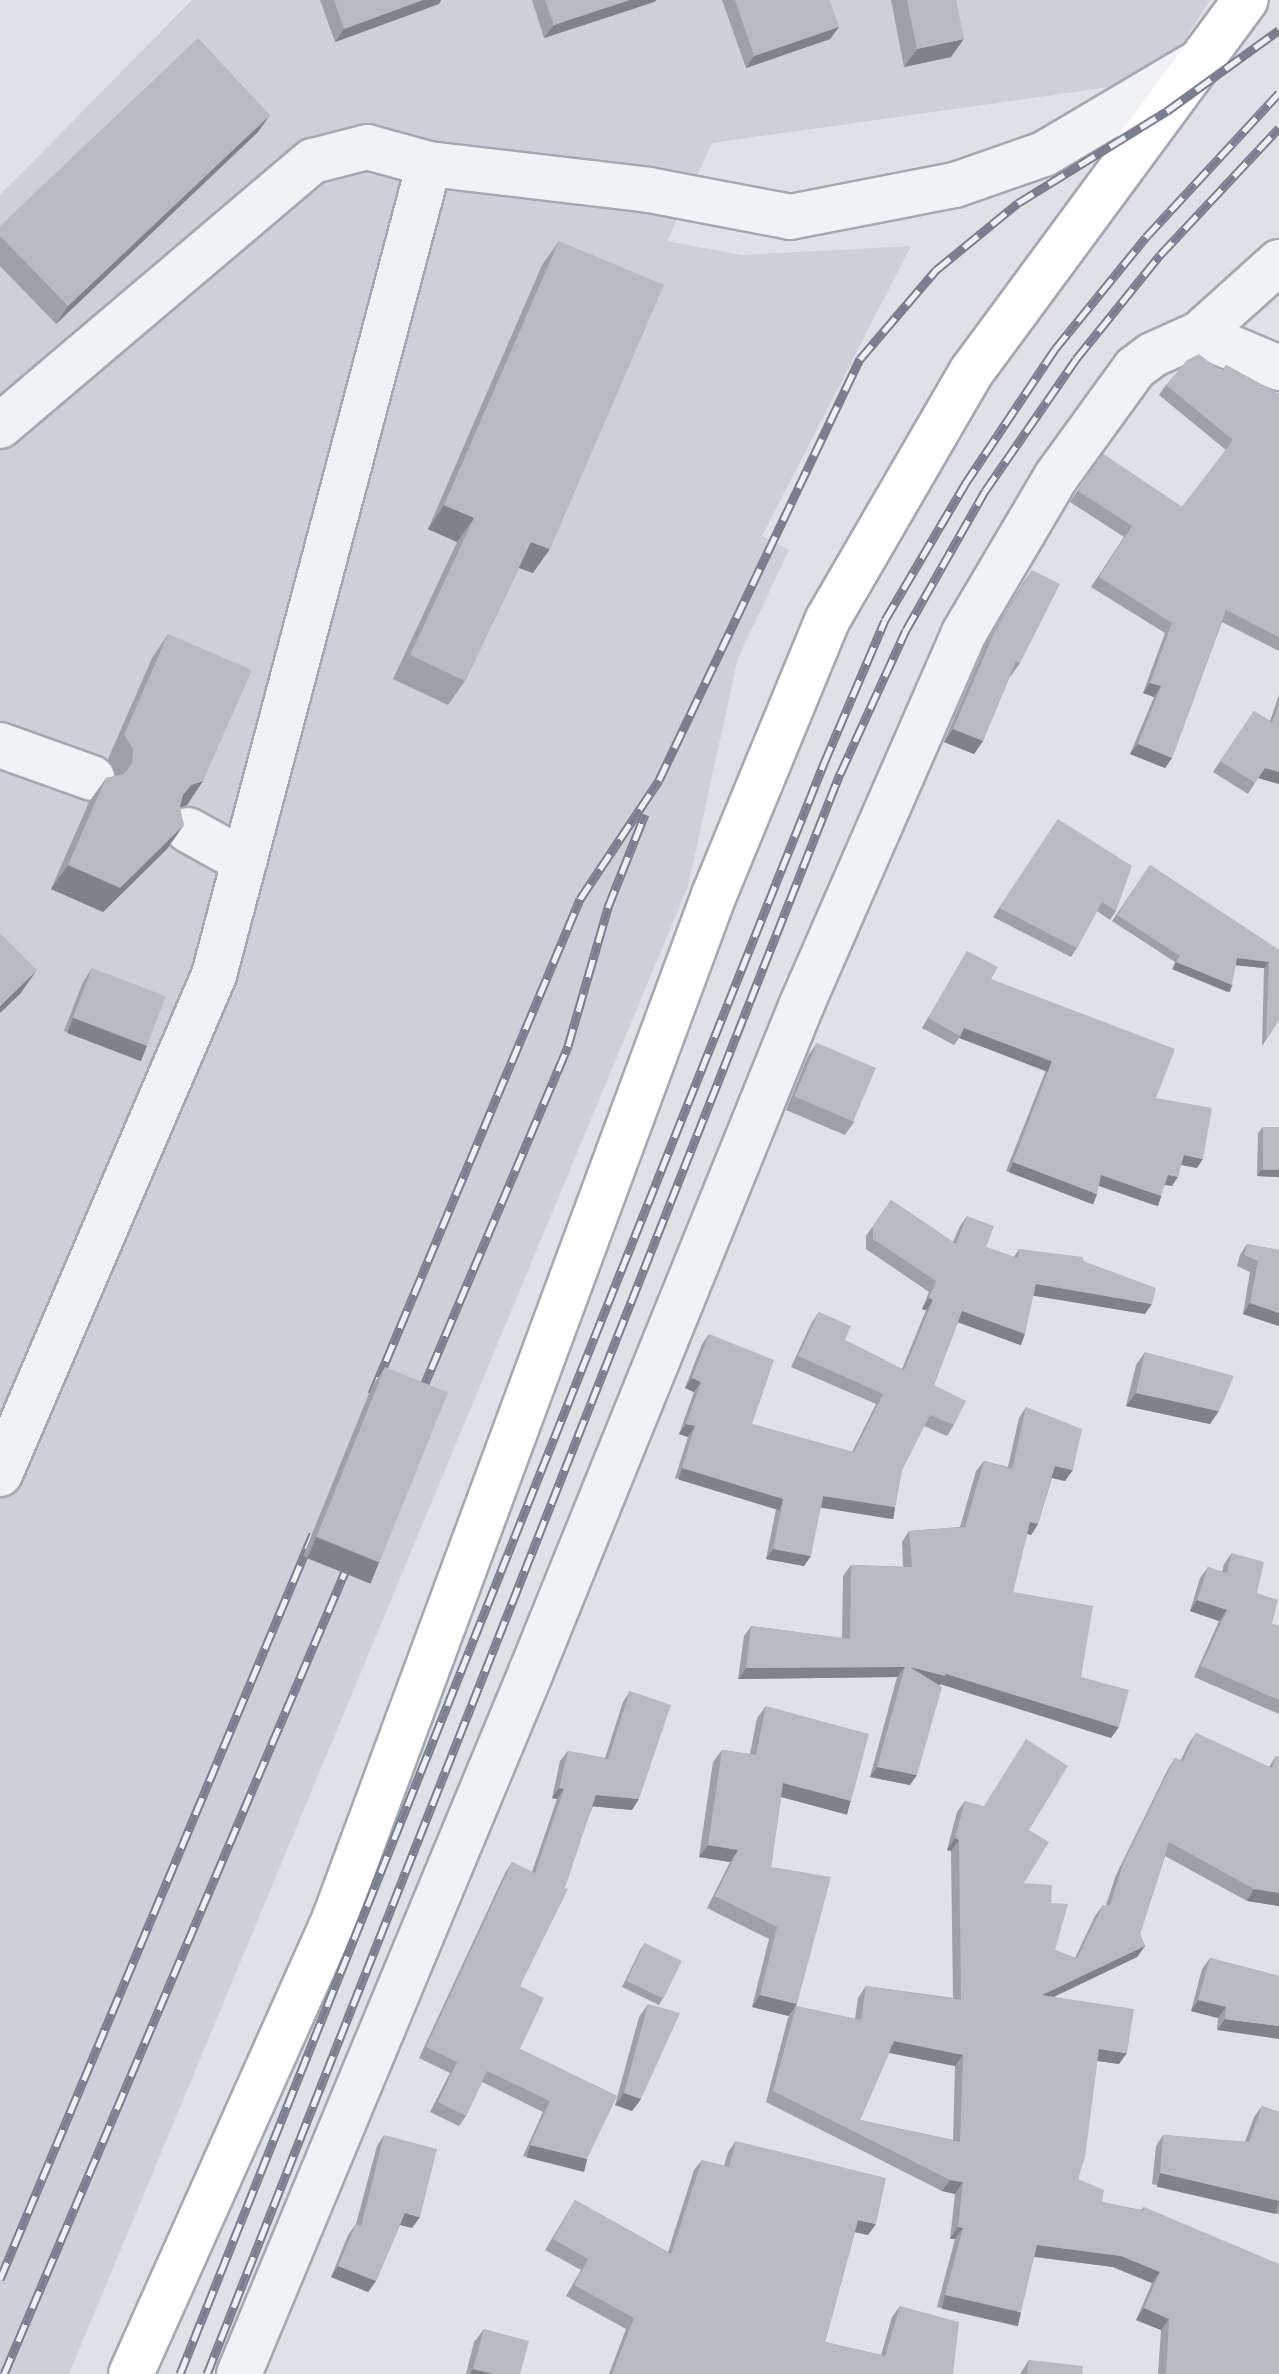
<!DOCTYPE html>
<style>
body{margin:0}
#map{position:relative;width:1279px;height:2374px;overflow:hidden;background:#dee1e6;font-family:"Fira Sans Condensed",sans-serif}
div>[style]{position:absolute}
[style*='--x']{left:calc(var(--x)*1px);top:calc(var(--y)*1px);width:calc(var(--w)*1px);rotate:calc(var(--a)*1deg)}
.built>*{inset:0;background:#cdd0d8}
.roads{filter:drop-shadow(2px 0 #a4a8b0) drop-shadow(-2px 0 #a4a8b0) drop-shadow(0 2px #a4a8b0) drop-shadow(0 -2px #a4a8b0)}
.minor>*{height:44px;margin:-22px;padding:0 22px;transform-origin:22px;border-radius:22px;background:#f1f2f5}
.major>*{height:44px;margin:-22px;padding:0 22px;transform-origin:22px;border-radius:22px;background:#fff}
.rail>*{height:9px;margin-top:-4.5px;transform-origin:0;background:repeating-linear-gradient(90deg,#edf0f4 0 18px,#797f8e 0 36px);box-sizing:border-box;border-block:2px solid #797f8e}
.wall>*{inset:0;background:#9da0a7}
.shaded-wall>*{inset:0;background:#7f8288;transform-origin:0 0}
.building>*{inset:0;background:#b6bac2;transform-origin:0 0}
span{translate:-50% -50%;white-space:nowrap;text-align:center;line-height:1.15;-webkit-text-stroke:6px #edf0f4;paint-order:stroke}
</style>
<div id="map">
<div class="built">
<div style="clip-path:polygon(192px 0,1210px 0,1184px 41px,1124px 85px,712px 143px,667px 241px,742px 255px,911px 246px,762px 536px,789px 550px,738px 658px,688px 886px,69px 2374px,0 2374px,0 195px)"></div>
</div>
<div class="roads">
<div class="minor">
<div style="--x:1279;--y:262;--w:108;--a:138"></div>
<div style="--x:1199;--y:334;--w:87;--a:23"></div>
<div style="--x:0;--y:426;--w:410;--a:-40.3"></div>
<div style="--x:313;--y:161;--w:56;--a:-14.5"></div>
<div style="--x:367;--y:147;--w:64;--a:15.3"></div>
<div style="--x:0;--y:745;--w:98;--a:19.7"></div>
<div style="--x:188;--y:830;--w:64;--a:29"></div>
<div style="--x:0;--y:1474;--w:543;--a:-66.79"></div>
<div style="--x:214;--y:975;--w:839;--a:-75.15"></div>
<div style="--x:429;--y:164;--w:222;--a:6.7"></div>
<div style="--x:649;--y:190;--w:144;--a:10.8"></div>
<div style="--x:790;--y:217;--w:168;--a:-11"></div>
<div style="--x:955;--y:185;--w:94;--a:-19.2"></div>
<div style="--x:1044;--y:154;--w:186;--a:-30.7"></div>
<div style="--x:239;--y:2374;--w:760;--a:-67.41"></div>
<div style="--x:531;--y:1672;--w:721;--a:-67.92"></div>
<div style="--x:802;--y:1004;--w:405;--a:-66.4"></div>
<div style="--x:964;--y:633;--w:181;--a:-59.5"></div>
<div style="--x:1056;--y:477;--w:135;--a:-54.1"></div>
<div style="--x:1135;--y:368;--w:21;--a:-37"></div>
<div style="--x:1152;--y:355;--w:51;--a:-24.1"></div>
</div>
<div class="major">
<div style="--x:131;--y:2374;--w:497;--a:-65.9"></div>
<div style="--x:334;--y:1920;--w:1093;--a:-69.66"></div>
<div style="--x:714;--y:895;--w:299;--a:-67.6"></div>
<div style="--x:828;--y:619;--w:287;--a:-59.9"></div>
<div style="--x:972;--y:371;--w:461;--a:-53.6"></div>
</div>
</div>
<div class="rail">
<div style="--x:372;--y:1394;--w:537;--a:-67.21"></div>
<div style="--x:580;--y:899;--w:143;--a:-56.4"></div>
<div style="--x:659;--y:780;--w:467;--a:-64.5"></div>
<div style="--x:860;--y:359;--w:117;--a:-49.5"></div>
<div style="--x:936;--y:270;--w:106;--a:-39.3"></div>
<div style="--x:1018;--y:203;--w:175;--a:-31.7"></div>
<div style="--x:1167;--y:111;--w:138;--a:-35.9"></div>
<div style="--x:417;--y:1402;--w:387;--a:-67"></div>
<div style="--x:568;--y:1046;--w:145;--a:-73.9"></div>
<div style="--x:608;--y:907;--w:100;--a:-68.3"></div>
<div style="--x:0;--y:2279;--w:808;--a:-67.21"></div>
<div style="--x:4;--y:2374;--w:892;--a:-66.97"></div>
<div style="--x:180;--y:2374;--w:1735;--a:-68.21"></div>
<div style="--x:824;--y:763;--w:155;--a:-66.9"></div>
<div style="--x:885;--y:620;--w:158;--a:-59.5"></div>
<div style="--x:965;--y:484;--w:162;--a:-56.3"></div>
<div style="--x:1055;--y:349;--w:144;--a:-50.9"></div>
<div style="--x:1146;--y:237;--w:196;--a:-47.3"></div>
<div style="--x:207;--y:2374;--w:1721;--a:-68.42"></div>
<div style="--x:840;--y:774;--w:158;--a:-65.4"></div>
<div style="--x:906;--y:630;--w:160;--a:-60.4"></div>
<div style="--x:985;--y:491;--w:160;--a:-55.4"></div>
<div style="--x:1076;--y:359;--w:134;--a:-51.1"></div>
<div style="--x:1160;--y:255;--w:174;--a:-46.9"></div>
</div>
<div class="wall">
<div style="clip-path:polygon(320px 0,441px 0,439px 4px,335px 42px)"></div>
<div style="clip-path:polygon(532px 0,656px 0,654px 2px,544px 38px)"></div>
<div style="clip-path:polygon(722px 0,829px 0,839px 27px,830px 39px,746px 68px)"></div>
<div style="clip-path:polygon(891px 0,956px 0,951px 57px,904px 67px)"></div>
<div style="clip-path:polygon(258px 132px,56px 324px,0 266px,0 226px)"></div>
<div style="clip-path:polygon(559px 241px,533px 573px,519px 568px,465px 681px,448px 705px,393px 679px,457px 542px,428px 529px,542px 265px)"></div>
<div style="clip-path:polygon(1226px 365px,1279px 394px,1279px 651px,1222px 622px,1172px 758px,1165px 768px,1130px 754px,1154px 697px,1143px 693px,1165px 633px,1091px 587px,1124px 537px,1070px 502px,1103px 454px,1182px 507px,1226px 450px,1159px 395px,1166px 385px,1221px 372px)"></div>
<div style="clip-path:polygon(1032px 570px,1020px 663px,1011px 676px,1010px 676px,983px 741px,974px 754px,944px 742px,986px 644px,1023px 583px)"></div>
<div style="clip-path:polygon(168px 634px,203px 781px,187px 805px,180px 807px,167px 849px,103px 912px,51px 889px,89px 802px,106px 778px,116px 776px,116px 773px,108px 759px,152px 658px)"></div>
<div style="clip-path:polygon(1279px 695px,1279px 784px,1258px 778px,1248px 794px,1213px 772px,1254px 711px,1270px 721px)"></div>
<div style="clip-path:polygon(1058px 819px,1116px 911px,1110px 920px,1097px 911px,1077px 948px,1071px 957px,993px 917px)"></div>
<div style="clip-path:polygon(1150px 865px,1279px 950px,1279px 1020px,1262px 1046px,1264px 968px,1235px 965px,1227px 992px,1172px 969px,1175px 962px,1112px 921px)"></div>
<div style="clip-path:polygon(967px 951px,991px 979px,1156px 1098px,1197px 1168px,1181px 1165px,1172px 1186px,1165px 1185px,1154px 1205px,1098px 1185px,1090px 1203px,1006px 1171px,1046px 1070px,959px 1038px,954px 1045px,922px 1028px)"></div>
<div style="clip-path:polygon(92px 968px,147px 1046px,138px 1059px,64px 1031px,83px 982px)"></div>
<div style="clip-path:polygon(817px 1043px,854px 1122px,845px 1135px,786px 1110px,808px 1056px)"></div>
<div style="clip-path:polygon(1263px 1127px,1279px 1127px,1279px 1177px,1257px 1176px,1258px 1133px)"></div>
<div style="clip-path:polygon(891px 1200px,953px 1242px,960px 1226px,967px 1216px,986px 1247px,1014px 1257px,1019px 1249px,1083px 1261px,1145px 1314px,1033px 1295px,1018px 1344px,958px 1322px,934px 1385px,954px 1425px,947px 1436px,924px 1426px,902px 1470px,895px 1507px,888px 1517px,821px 1507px,804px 1566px,766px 1559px,776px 1509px,675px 1478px,688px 1437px,679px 1434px,694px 1392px,685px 1388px,702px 1344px,709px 1334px,752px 1424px,852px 1452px,876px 1404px,791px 1367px,812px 1322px,819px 1312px,845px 1340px,902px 1369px,926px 1310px,922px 1309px,929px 1292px,866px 1249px,866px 1236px)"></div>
<div style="clip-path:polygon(1247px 1244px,1279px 1250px,1279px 1326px,1243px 1314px,1250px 1272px,1237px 1266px,1240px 1255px)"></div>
<div style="clip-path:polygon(1145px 1352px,1210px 1424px,1126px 1406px,1136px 1365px)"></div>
<div style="clip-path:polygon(385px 1367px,379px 1562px,366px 1581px,303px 1556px,372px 1386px)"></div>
<div style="clip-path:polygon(1026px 1407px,1065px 1481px,1052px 1478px,1038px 1524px,1031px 1535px,1027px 1534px,1013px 1592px,1081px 1677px,1111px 1738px,940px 1684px,910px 1785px,870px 1777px,897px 1677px,738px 1679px,744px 1636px,751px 1626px,842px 1638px,843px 1576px,851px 1565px,903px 1567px,902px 1542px,909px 1531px,960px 1527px,976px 1471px,984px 1461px,1008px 1467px,1019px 1418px)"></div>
<div style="clip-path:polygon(1232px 1553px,1257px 1593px,1272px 1624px,1279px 1626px,1279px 1714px,1194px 1677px,1219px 1621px,1190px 1611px,1200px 1578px,1208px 1567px,1222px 1572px,1224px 1564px)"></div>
<div style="clip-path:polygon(630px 1691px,632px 1810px,593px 1806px,520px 1986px,520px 2049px,617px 2096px,580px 2170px,523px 2156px,543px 2112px,482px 2082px,466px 2116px,459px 2126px,430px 2112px,450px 2073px,419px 2058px,505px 1873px,512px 1862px,532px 1872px,557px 1799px,552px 1798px,560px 1761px,568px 1751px,605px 1758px,623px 1702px)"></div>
<div style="clip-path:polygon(766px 1706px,851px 1801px,843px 1813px,781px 1797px,771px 1867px,797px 2004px,789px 2016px,752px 2007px,769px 1939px,707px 1908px,730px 1862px,699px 1857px,713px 1762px,722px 1750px,750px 1754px,757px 1718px)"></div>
<div style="clip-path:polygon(evenodd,1196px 1733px,1269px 1767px,1276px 1756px,1279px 1757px,1279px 1906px,1247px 1901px,1165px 1856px,1140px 1934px,1145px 1946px,1137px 1957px,1054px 1997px,1119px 2064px,1097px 2061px,1078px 2179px,1102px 2202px,1141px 2210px,1144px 2207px,1279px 2374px,1158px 2374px,1161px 2330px,1136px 2320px,1152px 2283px,1113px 2267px,1034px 2257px,1014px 2324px,937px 2307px,955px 2239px,950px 2239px,955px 2194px,942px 2191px,766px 2102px,788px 2018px,796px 2006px,855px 2019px,858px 1998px,866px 1986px,953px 1998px,951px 1851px,947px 1850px,957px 1812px,965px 1801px,1029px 1830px,1024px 1883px,1051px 1903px,1055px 1950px,1075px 1958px,1095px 1916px,1103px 1905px,1106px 1905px,1116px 1875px,1168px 1769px,1175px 1758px,1181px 1760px,1188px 1745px,1196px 1733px,889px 2053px,955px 2066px,953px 2140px,860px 2120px,889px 2053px)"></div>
<div style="clip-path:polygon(645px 1943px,663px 1998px,659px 2005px,622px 1987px,640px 1950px)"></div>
<div style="clip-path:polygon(1210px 1958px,1279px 1976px,1217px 2030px,1218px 2018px,1191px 2011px,1202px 1969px)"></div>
<div style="clip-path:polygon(648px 2004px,641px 2099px,632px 2111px,615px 2105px,639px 2017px)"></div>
<div style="clip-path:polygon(1262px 2106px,1279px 2112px,1279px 2214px,1152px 2184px,1156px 2146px,1163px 2135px,1245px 2142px,1254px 2117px)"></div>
<div style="clip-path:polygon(384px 2135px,412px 2228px,400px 2225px,376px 2281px,368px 2292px,331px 2277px,348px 2235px,356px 2224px,377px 2146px)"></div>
<div style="clip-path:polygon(736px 2141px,868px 2235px,855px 2232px,825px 2342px,881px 2355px,892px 2317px,900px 2306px,953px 2374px,609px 2374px,626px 2329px,566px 2296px,581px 2270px,545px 2250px,575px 2200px,668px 2252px,694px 2170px,702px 2160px,724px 2166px,728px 2152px)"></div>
<div style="clip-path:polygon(484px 2329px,520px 2374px,466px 2374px,474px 2342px)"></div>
<div style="clip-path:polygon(1029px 2360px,1082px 2374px,1020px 2374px)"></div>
</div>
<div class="shaded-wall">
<div style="clip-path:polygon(423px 0,441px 0,439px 4px,335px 42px,344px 29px)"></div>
<div style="clip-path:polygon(630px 0,656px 0,654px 2px,544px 38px,554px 25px)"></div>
<div style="clip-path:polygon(839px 27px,830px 39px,746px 68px,754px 56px)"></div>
<div style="clip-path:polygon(964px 39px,951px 57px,904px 67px,917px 49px)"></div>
<div style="clip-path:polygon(270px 115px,258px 132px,56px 324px,68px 306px)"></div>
<div style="clip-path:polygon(444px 505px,474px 518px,457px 542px,428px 529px)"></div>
<div style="clip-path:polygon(531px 542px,550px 549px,533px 573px,514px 566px)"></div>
<div style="clip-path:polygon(1150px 683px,1161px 686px,1154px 697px,1143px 693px)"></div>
<div style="clip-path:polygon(953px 729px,983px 741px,974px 754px,944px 742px)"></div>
<div style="clip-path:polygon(1138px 744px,1172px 758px,1165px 768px,1130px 754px)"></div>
<div style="clip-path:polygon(1265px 768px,1279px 772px,1279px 784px,1258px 778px)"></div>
<div style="clip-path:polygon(203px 781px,187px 805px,174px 809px,183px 795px,191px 785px)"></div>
<div style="clip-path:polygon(184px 825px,167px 849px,103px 912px,51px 889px,68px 865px)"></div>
<div style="clip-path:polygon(1237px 958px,1269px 962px,1264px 968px,1232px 965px)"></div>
<div style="left:1176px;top:962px;width:61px;height:8px;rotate:22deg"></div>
<div style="clip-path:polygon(37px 970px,20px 994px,0 1013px,0 1006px)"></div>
<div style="left:73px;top:1018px;width:79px;height:16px;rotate:21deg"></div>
<div style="left:964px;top:1028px;width:94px;height:11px;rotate:21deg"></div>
<div style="clip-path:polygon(1184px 1155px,1203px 1159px,1197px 1168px,1177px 1164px)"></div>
<div style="left:1013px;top:1162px;width:90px;height:11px;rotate:21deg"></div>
<div style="clip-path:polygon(1261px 1170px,1279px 1170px,1279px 1177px,1257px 1176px)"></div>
<div style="left:1101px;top:1175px;width:64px;height:11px;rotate:19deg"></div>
<div style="clip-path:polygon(1168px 1175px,1178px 1177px,1172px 1186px,1162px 1184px)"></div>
<div style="clip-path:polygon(1036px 1284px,1152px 1304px,1145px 1314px,1029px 1295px)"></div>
<div style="clip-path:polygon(929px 1298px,933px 1300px,926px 1310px,922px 1309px)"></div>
<div style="clip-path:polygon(1250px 1303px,1279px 1313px,1279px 1326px,1243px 1314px)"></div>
<div style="left:962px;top:1311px;width:67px;height:12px;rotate:20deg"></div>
<div style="clip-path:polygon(692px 1378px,701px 1382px,694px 1392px,685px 1388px)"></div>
<div style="clip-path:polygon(1136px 1393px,1219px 1411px,1210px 1424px,1126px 1406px)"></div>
<div style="clip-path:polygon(686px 1424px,695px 1426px,688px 1437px,679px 1434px)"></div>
<div style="clip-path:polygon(1055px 1466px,1073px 1470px,1065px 1481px,1048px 1477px)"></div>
<div style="left:682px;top:1468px;width:106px;height:12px;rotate:17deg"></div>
<div style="left:823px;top:1496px;width:73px;height:12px;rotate:9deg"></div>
<div style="clip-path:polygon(1030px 1522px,1038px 1524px,1031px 1535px,1022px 1532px)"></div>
<div style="left:316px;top:1537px;width:68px;height:23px;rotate:22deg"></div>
<div style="clip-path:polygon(773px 1549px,811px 1556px,804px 1566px,766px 1559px)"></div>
<div style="clip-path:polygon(1197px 1600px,1227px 1610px,1219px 1621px,1190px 1611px)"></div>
<div style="clip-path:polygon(905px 1667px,897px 1677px,738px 1679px,746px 1668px)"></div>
<div style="clip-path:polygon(910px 1667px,946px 1674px,1119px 1727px,1111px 1738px,940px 1684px,938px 1687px)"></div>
<div style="clip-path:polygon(877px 1767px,917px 1775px,910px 1785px,870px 1777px)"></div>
<div style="left:783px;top:1783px;width:70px;height:14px;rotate:15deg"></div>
<div style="clip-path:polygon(559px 1788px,564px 1789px,557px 1799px,552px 1798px)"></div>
<div style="clip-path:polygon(596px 1795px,639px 1799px,632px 1810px,589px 1806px)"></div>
<div style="clip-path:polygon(955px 1838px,959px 1840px,951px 1851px,947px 1850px)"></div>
<div style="clip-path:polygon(708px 1845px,738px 1850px,730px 1862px,699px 1857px)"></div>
<div style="clip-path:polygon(1254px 1889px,1279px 1893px,1279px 1906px,1247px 1901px)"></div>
<div style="clip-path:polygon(1145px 1946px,1137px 1957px,1034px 2006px,1042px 1995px)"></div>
<div style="clip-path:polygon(760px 1995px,797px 2004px,789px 2016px,752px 2007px)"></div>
<div style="clip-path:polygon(1198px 2000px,1226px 2007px,1218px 2018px,1191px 2011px)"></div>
<div style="clip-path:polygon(1225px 2019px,1279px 2026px,1279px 2039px,1217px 2030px)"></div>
<div style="clip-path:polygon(894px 2041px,963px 2055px,955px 2066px,886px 2052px)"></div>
<div style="clip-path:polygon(1099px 2049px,1127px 2053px,1119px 2064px,1091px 2060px)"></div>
<div style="clip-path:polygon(624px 2093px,641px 2099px,632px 2111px,615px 2105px)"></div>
<div style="left:530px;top:2145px;width:59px;height:13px;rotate:14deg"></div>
<div style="left:1160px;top:2173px;width:122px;height:14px;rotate:13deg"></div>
<div style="clip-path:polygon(950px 2180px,963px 2182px,955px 2194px,942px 2191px)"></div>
<div style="clip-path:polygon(405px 2213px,420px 2217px,412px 2228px,397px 2224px)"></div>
<div style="clip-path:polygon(858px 2220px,876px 2224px,868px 2235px,850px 2231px)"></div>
<div style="clip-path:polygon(958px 2227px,963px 2228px,955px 2239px,950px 2239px)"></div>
<div style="clip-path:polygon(1037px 2245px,1121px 2256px,1160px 2272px,1152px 2283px,1113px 2267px,1029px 2256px)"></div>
<div style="clip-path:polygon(338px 2266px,376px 2281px,368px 2292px,331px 2277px)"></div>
<div style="left:945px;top:2295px;width:78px;height:14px;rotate:13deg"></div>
<div style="clip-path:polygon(1144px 2308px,1169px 2319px,1161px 2330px,1136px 2320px)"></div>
<div style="clip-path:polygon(473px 2369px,493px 2374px,470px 2374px)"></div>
</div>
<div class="building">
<div style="clip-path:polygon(334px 0,423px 0,344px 29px)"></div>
<div style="clip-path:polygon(545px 0,630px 0,554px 25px)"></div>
<div style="clip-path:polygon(735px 0,829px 0,839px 27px,754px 56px)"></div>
<div style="clip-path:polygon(907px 0,956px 0,964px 39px,917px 49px)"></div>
<div style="clip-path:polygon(198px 38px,270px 115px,68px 306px,0 236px,0 226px)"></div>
<div style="clip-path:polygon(559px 241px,664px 285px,550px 549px,531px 542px,465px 681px,410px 655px,474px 518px,444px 505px)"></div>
<div style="clip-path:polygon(1199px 354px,1222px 372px,1226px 365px,1279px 394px,1279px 637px,1226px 610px,1172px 758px,1138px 744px,1161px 686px,1150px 683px,1172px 623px,1099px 577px,1132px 526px,1078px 491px,1103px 454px,1182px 507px,1233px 440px,1166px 385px,1187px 360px)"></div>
<div style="clip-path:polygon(1032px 570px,1060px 584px,1020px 663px,1016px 661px,983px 741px,953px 729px,995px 631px)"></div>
<div style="clip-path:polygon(168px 634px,252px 670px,203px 781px,191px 785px,183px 795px,180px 807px,184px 825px,120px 888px,68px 865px,106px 778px,124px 774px,132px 763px,133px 749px,124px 735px)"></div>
<div style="clip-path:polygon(1279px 705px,1279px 772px,1265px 768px,1255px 783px,1220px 761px,1254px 711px,1272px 723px)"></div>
<div style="clip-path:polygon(1058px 819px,1132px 866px,1116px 911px,1102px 902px,1077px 948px,999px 908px)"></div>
<div style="clip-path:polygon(1150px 865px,1279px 950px,1279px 1020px,1266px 1039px,1269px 962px,1237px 958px,1232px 985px,1176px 962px,1180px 956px,1117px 915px)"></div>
<div style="clip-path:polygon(0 933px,37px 970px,0 1006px)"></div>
<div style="clip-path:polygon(967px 951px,998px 967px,991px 979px,1175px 1049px,1156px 1098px,1212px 1108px,1203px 1159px,1184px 1155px,1178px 1177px,1168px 1175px,1161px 1196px,1101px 1175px,1097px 1194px,1013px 1162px,1052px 1061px,964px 1028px,960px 1036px,928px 1018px)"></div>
<div style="left:92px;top:968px;width:79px;height:53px;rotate:21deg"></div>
<div style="left:817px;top:1043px;width:64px;height:58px;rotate:23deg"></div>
<div style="left:1263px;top:1127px;width:16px;height:43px"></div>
<div style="clip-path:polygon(891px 1200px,956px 1244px,967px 1216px,994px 1226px,986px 1247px,1018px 1258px,1019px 1249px,1083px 1257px,1083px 1261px,1156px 1288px,1152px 1304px,1036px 1284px,1025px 1334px,962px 1311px,934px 1385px,966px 1401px,954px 1425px,930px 1415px,902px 1470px,895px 1507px,823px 1496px,811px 1556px,773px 1549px,783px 1499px,682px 1468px,695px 1426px,686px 1424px,701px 1382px,692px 1378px,709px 1334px,774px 1360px,752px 1424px,854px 1452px,883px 1394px,798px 1356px,819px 1312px,851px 1326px,845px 1340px,904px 1370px,933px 1300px,929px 1298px,936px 1281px,873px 1239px,873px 1226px)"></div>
<div style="clip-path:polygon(1247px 1244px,1279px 1250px,1279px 1313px,1250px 1303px,1258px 1261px,1244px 1255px)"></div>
<div style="clip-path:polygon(1145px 1352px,1234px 1376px,1219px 1411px,1136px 1393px)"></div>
<div style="left:385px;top:1367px;width:68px;height:183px;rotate:22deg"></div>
<div style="clip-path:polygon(1026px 1407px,1082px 1429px,1073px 1470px,1055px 1466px,1038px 1524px,1030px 1522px,1013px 1592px,1093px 1606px,1081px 1677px,1129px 1690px,1119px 1727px,946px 1674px,945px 1676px,910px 1667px,942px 1687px,917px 1775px,877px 1767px,905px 1667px,746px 1668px,751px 1626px,850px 1639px,851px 1565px,912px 1567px,909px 1531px,965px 1527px,984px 1461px,1012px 1469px)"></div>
<div style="clip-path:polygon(1232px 1553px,1264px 1562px,1257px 1593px,1278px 1600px,1272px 1624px,1279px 1626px,1279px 1700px,1201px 1666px,1227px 1610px,1197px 1600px,1208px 1567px,1227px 1573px)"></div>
<div style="clip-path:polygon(630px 1691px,671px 1705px,639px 1799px,596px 1795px,565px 1888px,568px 1889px,520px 1986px,544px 1998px,520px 2049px,617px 2096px,587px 2159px,530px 2145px,550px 2101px,487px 2071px,466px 2116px,438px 2102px,457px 2062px,426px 2047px,512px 1862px,535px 1873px,564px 1789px,559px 1788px,568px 1751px,608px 1759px)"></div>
<div style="clip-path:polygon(766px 1706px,869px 1734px,851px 1801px,783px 1783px,771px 1867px,831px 1877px,797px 2004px,760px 1995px,777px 1927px,715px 1896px,738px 1850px,708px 1845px,722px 1750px,756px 1755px)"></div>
<div style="clip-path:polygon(evenodd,1196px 1733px,1272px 1768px,1276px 1756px,1279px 1757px,1279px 1893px,1254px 1889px,1169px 1842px,1140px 1934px,1145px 1946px,1042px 1995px,1134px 2009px,1127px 2053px,1099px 2049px,1085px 2157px,1078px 2179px,1104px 2190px,1102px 2202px,1143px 2211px,1144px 2207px,1279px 2264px,1279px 2374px,1166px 2374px,1169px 2319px,1144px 2308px,1160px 2272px,1121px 2256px,1037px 2245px,1021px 2312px,945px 2295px,963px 2228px,958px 2227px,963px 2182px,950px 2180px,773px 2091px,796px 2006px,861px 2020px,866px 1986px,961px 2000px,959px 1840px,955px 1838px,965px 1801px,984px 1806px,1026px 1739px,1068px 1766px,1029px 1830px,1049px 1842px,1024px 1883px,1052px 1885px,1051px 1903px,1068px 1904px,1055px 1950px,1077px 1958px,1103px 1905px,1110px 1905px,1123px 1864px,1175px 1758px,1183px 1761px,1196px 1733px,894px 2041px,963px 2055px,960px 2142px,860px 2120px,894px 2041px)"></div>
<div style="left:645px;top:1943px;width:41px;height:42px;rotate:26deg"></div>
<div style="clip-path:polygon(1210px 1958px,1279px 1976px,1279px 2026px,1225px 2019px,1226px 2007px,1198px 2000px)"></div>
<div style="clip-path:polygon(648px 2004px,680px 2013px,641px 2099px,624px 2093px)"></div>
<div style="clip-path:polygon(1262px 2106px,1279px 2112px,1279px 2201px,1160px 2173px,1163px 2135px,1249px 2142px)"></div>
<div style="clip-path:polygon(384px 2135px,437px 2149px,420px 2217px,405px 2213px,376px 2281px,338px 2266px,356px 2224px,361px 2226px)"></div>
<div style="clip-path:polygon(736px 2141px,886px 2178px,876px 2224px,858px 2220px,825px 2342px,885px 2356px,900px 2306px,959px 2322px,953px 2374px,612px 2374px,634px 2318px,574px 2285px,588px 2259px,553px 2239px,575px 2200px,671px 2254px,702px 2160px,729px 2167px)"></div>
<div style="clip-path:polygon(484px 2329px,529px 2341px,520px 2374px,493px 2374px,473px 2369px)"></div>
<div style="clip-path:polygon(1029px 2360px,1083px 2366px,1082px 2374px,1027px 2374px)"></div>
</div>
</div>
